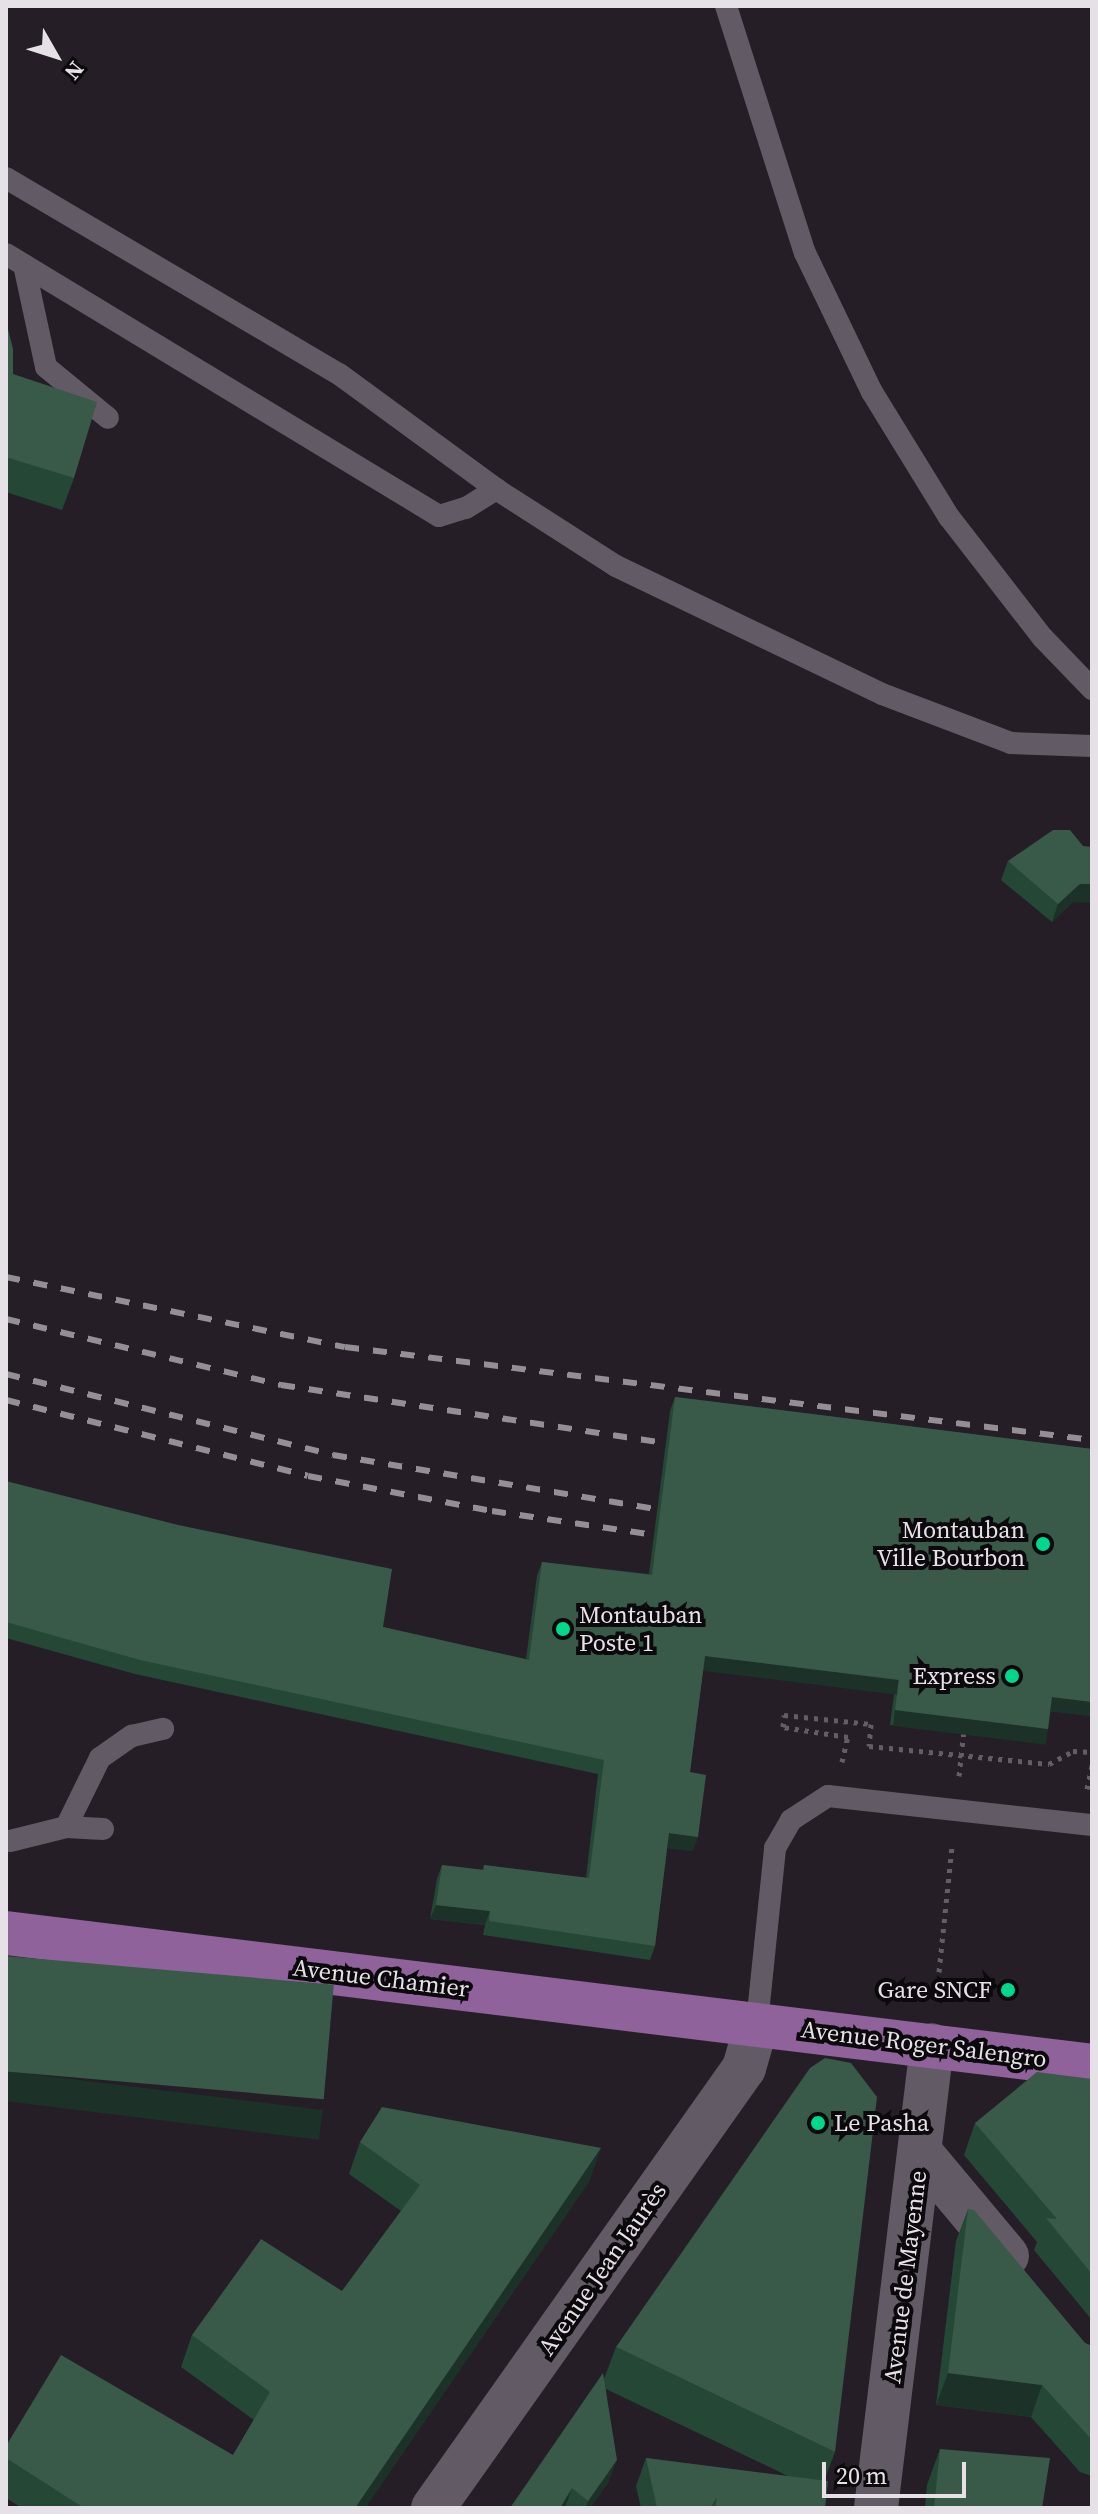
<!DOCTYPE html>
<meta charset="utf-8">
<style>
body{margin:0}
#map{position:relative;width:1098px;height:2514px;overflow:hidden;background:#251e27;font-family:"Source Serif 4",serif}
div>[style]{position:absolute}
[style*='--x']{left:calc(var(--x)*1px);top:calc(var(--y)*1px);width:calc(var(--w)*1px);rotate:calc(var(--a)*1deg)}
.path>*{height:5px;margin-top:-2.5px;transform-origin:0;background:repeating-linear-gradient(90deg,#635d65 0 4px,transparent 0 10px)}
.service>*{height:22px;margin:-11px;padding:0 11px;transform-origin:11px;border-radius:11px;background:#625a64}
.minor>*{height:44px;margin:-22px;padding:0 22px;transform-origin:22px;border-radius:22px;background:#625a64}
.tertiary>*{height:44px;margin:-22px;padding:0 22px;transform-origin:22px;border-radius:22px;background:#625a64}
.primary>*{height:44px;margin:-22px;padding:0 22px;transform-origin:22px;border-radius:22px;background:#90629b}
.rail>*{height:6px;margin-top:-3px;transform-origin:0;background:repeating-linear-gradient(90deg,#948e95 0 14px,transparent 0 28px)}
.wall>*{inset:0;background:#254836}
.shaded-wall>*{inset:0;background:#1c3128;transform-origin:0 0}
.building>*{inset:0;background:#395949;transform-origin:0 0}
.dots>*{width:22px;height:22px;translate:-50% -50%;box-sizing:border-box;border:4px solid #0c090d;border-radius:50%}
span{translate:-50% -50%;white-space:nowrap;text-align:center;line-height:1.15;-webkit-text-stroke:8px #0c090d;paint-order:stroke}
.poi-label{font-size:24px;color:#e6e1e7}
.right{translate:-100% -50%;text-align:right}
.left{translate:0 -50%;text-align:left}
.street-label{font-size:24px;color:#e6e1e7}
.frame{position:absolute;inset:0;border:8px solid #e6e1e7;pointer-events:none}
.north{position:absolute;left:16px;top:16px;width:80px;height:80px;-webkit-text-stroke:6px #0c090d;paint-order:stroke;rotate:129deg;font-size:22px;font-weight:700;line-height:32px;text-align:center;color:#e6e1e7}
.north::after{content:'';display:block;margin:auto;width:28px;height:36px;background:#e6e1e7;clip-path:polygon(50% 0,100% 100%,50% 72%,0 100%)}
.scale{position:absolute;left:822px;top:2462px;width:144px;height:36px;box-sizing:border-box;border:4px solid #e6e1e7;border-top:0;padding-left:10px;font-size:24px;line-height:28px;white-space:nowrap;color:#e6e1e7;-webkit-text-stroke:6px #0c090d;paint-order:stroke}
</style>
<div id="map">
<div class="path">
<div style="--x:842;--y:1762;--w:26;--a:-77"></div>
<div style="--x:848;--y:1737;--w:66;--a:-171.3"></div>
<div style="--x:783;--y:1727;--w:12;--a:-85"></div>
<div style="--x:784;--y:1715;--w:87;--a:5.9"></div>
<div style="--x:871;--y:1724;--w:22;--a:95"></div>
<div style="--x:869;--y:1746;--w:181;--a:5.7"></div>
<div style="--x:1049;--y:1764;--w:27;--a:-28"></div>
<div style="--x:1073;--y:1751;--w:19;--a:3"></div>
<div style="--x:959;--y:1776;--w:46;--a:-83.8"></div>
<div style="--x:1087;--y:1789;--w:25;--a:-78"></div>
<div style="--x:939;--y:1972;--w:127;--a:-84.1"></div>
</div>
<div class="service">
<div style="--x:726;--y:6;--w:259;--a:72.3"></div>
<div style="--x:805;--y:253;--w:154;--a:64.3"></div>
<div style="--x:872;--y:392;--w:147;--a:58.4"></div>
<div style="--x:949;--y:517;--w:153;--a:52.2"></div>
<div style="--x:1043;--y:638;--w:71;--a:46.1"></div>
<div style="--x:6;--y:178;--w:386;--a:30.5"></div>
<div style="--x:339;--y:374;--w:195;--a:36.2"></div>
<div style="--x:6;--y:254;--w:506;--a:31.18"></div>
<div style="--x:439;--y:516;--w:28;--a:-17"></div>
<div style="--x:466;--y:508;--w:36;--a:-32"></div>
<div style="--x:496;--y:489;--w:143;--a:32.7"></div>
<div style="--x:616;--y:566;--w:295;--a:25.7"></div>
<div style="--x:882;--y:694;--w:138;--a:20.8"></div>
<div style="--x:1011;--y:743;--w:81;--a:2.1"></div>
<div style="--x:24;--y:265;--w:104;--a:77.8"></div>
<div style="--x:46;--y:367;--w:80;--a:39.4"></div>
<div style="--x:103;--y:1829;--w:37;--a:-177"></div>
<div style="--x:66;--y:1827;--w:77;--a:-63.8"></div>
<div style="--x:100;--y:1758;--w:39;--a:-35"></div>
<div style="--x:132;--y:1736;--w:32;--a:-13"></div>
<div style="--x:10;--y:1841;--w:58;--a:-14"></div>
<div style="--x:757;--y:2023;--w:176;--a:-84.1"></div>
<div style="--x:775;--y:1848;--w:32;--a:-60"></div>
<div style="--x:791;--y:1820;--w:44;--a:-33"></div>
<div style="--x:828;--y:1796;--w:266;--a:6.3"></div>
</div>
<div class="minor">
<div style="--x:921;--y:2153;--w:134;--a:50.1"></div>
<div style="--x:876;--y:2508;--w:466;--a:-83.1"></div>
</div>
<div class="tertiary">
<div style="--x:433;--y:2508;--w:539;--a:-54.75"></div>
<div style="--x:744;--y:2068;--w:47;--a:-73.9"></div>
</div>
<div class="primary">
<div style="--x:6;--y:1933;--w:1094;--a:6.98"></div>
</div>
<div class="rail">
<div style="--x:6;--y:1277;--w:346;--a:11.7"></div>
<div style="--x:345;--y:1347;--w:753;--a:7.1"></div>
<div style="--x:6;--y:1319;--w:283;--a:13.5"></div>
<div style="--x:281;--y:1385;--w:413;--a:8.6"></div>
<div style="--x:6;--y:1374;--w:337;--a:13.9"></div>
<div style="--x:333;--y:1455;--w:351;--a:9.5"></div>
<div style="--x:6;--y:1400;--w:311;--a:14.1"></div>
<div style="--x:308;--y:1476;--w:187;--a:10.8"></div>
<div style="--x:492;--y:1511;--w:185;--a:8.4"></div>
</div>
<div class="wall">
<div style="clip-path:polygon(6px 321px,13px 374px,74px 478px,62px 510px,6px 492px)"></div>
<div style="clip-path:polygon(1008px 861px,1073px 902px,1052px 922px,1001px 880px)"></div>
<div style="clip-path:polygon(675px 1397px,1092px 1449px,1092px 1716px,1050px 1711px,1048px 1729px,1043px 1743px,890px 1725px,894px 1694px,703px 1670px,690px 1772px,698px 1837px,692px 1851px,667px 1848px,655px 1946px,650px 1960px,483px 1935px,485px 1925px,430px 1919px,437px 1879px,442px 1865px,482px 1870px,484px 1865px,586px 1878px,598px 1774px,135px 1674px,6px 1638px,6px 1481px,383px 1627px,526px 1659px,537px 1576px,542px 1562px,649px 1574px,670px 1411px)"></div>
<div style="clip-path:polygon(1092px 2079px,1092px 2320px,1034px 2250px,1037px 2242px,964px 2155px,975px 2123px)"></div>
<div style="clip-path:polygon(360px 2142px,590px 2180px,365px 2508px,22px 2508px,6px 2498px,6px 2446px,233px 2455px,254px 2420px,181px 2367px,192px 2335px,342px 2291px,401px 2211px,349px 2174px)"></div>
<div style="clip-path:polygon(968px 2209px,1085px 2343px,1092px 2346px,1092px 2476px,1080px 2472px,1031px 2417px,936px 2405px,956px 2241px)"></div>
<div style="clip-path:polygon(616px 2347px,835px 2452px,824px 2481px,825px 2508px,641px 2508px,636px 2486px,646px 2458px,790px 2477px,606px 2389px,609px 2481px,590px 2508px,510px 2508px,604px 2379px)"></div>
<div style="clip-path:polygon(940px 2449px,1042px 2508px,925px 2508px,927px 2485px)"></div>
</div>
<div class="shaded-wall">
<div style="clip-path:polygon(1080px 884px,1092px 884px,1092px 903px,1073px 902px,1052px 922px,1058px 904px)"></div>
<div style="left:705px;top:1656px;width:195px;height:15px;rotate:7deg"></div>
<div style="clip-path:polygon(1052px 1697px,1092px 1702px,1092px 1716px,1047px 1711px)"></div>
<div style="left:895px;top:1710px;width:154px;height:16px;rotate:7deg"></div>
<div style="clip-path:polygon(669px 1833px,698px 1837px,692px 1851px,664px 1848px)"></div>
<div style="clip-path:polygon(436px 1905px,490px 1911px,485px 1925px,430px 1919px)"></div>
<div style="left:6px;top:2071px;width:319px;height:30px;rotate:7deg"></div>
<div style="clip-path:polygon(601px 2148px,590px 2180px,365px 2508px,355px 2508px)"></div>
<div style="clip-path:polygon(948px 2373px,1042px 2385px,1031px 2417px,936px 2405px)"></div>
<div style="clip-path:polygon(617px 2460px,609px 2481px,590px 2508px,586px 2508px,588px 2501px)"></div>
<div style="clip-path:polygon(572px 2488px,565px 2508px,560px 2508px)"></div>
</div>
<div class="building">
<div style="clip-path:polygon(6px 321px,13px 349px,13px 374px,97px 402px,74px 478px,6px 457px)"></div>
<div style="clip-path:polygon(1053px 830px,1070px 830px,1083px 846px,1092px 847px,1092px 884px,1080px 884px,1058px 904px,1008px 861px)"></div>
<div style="clip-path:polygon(675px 1397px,1092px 1449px,1092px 1702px,1052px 1697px,1048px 1729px,895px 1710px,899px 1680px,705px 1656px,690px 1772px,706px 1775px,698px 1837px,669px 1833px,655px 1946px,489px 1921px,490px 1911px,436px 1905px,442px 1865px,484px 1870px,484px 1865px,589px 1878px,604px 1760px,140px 1660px,6px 1622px,6px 1481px,178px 1525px,392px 1569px,383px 1627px,529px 1660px,542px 1562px,652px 1575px)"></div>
<div style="left:6px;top:1956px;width:329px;height:115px;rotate:5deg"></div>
<div style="clip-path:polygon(825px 2058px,851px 2063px,877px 2097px,835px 2452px,616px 2347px,810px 2068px)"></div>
<div style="clip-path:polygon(1037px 2072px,1092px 2079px,1092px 2274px,1046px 2218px,1057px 2219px,975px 2123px)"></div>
<div style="clip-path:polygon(382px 2107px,601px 2148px,355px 2508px,84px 2508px,6px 2458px,6px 2446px,61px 2355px,233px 2455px,270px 2392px,192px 2335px,261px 2239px,342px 2291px,420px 2185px,360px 2142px)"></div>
<div style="clip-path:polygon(968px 2209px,974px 2210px,1085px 2343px,1092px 2346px,1092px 2440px,1042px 2385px,948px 2373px)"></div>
<div style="clip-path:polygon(603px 2373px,617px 2460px,588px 2501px,572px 2488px,560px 2508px,510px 2508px)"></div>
<div style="clip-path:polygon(940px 2449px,1050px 2458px,1042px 2508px,934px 2508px)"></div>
<div style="clip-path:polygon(646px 2458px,828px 2481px,825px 2508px,715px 2508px,717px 2497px,710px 2508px,657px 2508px)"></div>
</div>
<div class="dots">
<div style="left:1043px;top:1544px;background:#00d98c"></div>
<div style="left:563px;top:1629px;background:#00d98c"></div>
<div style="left:1012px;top:1676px;background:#00d98c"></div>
<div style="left:1008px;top:1990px;background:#00d98c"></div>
<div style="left:818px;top:2123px;background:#00d98c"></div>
</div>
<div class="poi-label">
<span class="right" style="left:1025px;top:1544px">Montauban<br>Ville Bourbon</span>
<span class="left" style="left:579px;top:1629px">Montauban<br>Poste 1</span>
<span class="right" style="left:996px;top:1676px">Express</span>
<span class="right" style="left:992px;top:1990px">Gare SNCF</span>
<span class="left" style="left:834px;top:2123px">Le Pasha</span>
</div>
<div class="street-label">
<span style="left:381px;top:1978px;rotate:7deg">Avenue Chamier</span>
<span style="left:924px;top:2044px;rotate:7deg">Avenue Roger Salengro</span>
<span style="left:602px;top:2269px;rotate:-55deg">Avenue Jean Jaurès</span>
<span style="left:905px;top:2277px;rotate:-83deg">Avenue de Mayenne</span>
</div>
<div class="frame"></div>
<div class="north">N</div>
<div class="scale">20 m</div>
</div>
